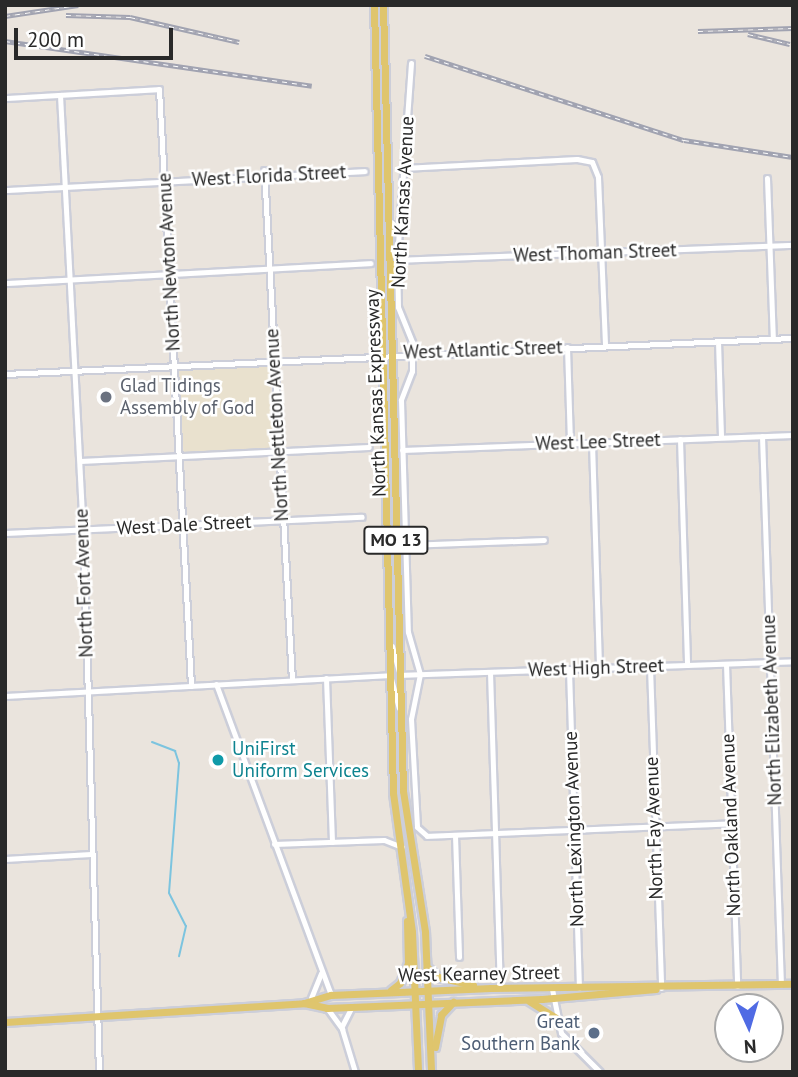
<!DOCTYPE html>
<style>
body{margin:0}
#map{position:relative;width:798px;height:1077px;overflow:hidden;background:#eae4dd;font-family:"PT Sans",sans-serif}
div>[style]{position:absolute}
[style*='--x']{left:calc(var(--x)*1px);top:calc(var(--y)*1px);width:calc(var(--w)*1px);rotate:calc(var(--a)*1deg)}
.education>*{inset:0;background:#e9e1ce;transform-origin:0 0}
.stream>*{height:2px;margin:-1px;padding:0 1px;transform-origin:1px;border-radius:1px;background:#7cc4df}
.roads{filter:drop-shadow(2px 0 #ccced9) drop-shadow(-2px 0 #ccced9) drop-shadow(0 2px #ccced9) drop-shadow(0 -2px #ccced9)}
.minor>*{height:5px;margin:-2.5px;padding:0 2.5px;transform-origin:2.5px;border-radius:2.5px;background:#fff}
.major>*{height:7px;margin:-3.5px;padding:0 3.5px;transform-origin:3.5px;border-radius:3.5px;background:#dfc56d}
.rail>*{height:4.5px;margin-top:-2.25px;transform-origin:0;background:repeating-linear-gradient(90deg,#fff 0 5px,#a1a3b1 0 10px);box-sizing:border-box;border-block:2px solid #a1a3b1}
.dots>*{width:19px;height:19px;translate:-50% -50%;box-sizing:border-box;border:4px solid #fff;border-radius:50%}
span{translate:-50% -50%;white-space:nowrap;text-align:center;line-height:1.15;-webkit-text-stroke:5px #fff;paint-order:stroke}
.shield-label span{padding:2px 5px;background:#fff;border:2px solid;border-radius:5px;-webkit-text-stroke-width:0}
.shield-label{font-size:18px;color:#292929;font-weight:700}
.street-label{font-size:19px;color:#292929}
.worship-label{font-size:19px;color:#5b616d}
.left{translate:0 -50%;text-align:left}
.culture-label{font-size:19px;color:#0d838f}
.service-label{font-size:19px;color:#4e5e75}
.right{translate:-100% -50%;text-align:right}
.frame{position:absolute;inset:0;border:7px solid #292929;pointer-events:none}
.north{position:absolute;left:714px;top:993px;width:70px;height:70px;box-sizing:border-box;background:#fff;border:2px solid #a9a9a9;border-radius:50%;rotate:176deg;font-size:19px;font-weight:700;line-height:28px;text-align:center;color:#292929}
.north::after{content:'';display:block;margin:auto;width:24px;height:32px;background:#506be4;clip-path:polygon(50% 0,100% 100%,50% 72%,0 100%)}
.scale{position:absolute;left:14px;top:28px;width:159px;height:32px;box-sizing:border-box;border:4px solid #292929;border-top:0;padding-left:9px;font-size:21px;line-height:24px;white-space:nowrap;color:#292929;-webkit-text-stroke:5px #fff;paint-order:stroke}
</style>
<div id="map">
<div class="education">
<div style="left:269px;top:365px;width:84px;height:90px;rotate:87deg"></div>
</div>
<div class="stream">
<div style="--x:152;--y:742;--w:25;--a:21"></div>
<div style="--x:175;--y:751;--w:13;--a:72"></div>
<div style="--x:179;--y:763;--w:130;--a:94.4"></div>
<div style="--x:169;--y:893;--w:37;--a:63"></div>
<div style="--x:186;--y:926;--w:31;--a:103"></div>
</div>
<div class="roads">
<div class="minor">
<div style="--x:411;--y:63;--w:197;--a:94.1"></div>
<div style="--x:397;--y:260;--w:47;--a:88.8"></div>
<div style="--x:398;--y:307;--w:38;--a:68"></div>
<div style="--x:412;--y:342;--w:29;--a:90"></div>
<div style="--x:412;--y:371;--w:31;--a:111"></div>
<div style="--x:401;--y:400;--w:232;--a:88.3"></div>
<div style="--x:408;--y:632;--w:44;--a:74.1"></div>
<div style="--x:420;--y:674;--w:46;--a:101.3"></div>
<div style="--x:411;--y:719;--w:108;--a:86.8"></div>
<div style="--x:417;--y:827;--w:13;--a:42"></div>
<div style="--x:427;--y:836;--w:304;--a:-2.4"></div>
<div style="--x:60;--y:95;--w:434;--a:87"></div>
<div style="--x:83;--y:528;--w:544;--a:88.32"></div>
<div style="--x:5;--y:98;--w:154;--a:-3.3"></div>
<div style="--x:159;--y:89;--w:598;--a:86.93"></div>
<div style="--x:403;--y:168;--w:174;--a:-3"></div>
<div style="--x:577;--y:159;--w:15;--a:11"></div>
<div style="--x:592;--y:162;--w:16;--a:68"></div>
<div style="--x:598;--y:177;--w:168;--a:87.6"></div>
<div style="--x:264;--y:170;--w:511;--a:86.86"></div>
<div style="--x:767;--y:178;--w:161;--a:87.9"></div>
<div style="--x:5;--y:190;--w:360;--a:-3"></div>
<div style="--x:397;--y:260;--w:396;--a:-2.2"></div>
<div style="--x:5;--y:283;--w:366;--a:-3.1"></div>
<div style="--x:718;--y:341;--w:96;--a:88.2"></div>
<div style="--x:567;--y:347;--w:97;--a:88.2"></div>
<div style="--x:5;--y:374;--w:789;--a:-2.62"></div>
<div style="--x:762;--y:436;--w:549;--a:88.02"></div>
<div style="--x:680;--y:439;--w:226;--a:88.2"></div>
<div style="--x:592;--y:443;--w:226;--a:88.2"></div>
<div style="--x:402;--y:450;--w:391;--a:-2.2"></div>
<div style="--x:80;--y:461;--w:289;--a:-2.8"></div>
<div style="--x:5;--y:533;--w:357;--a:-2.6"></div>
<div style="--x:406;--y:545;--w:138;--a:-2.1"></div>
<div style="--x:392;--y:646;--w:30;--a:75"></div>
<div style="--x:400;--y:675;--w:393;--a:-2"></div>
<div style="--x:726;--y:664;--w:322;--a:88"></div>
<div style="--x:650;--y:667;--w:321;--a:88"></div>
<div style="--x:569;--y:670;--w:318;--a:88.2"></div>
<div style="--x:490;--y:672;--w:316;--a:88.2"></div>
<div style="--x:326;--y:678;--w:164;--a:87.9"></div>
<div style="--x:216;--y:684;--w:332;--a:69.7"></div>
<div style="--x:5;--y:696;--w:386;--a:-3.1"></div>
<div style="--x:390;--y:675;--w:34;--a:75"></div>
<div style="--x:455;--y:835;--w:122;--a:88.1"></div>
<div style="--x:274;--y:844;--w:110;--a:-2.1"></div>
<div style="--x:384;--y:840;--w:19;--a:21"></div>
<div style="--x:5;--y:859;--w:86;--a:-3.3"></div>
<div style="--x:552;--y:989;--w:45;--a:78.4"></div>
<div style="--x:561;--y:1033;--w:55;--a:45"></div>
<div style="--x:311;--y:998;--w:27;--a:-68"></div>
<div style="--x:327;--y:1008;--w:26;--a:54"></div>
<div style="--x:342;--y:1029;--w:45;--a:73.2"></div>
<div style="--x:342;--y:1026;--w:20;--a:-63"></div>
</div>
<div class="major">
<div style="--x:374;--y:5;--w:788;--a:88.62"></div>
<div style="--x:393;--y:793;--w:140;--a:82.2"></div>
<div style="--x:412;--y:932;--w:140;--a:87.5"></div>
<div style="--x:383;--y:5;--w:786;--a:88.54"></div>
<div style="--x:403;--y:791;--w:143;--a:81.1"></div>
<div style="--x:425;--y:932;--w:140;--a:87.5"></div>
<div style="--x:427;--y:967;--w:15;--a:42"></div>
<div style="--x:438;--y:977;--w:36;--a:13"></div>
<div style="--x:391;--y:990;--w:11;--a:-38"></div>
<div style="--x:400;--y:983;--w:22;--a:-68"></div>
<div style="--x:408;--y:963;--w:42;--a:-91.4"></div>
<div style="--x:529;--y:1001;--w:32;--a:32"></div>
<div style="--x:304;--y:1003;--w:28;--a:-17"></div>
<div style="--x:331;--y:995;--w:160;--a:-2.5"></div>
<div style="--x:491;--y:988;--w:302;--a:-0.8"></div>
<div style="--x:5;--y:1022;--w:300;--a:-3.6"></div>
<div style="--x:304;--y:1003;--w:24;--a:12"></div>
<div style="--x:327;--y:1008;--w:215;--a:-2.4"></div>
<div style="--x:542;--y:999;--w:114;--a:-5"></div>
<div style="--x:435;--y:1047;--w:33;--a:-79"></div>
<div style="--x:441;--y:1015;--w:18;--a:-47"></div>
</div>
</div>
<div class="rail">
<div style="--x:66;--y:15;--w:64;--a:1.8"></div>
<div style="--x:130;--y:17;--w:112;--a:12.9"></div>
<div style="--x:5;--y:16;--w:74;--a:-8.6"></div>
<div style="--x:698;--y:31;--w:95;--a:-1.8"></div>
<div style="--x:748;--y:34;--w:43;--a:13.4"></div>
<div style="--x:5;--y:41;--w:310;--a:8.3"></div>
<div style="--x:425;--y:56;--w:272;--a:18"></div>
<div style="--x:684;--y:140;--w:110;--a:8.9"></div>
</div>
<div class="dots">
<div style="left:106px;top:397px;background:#6b7280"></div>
<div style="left:218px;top:760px;background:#0f9aa8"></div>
<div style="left:594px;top:1033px;background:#5c6f8a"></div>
</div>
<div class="shield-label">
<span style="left:396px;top:540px">MO 13</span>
</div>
<div class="street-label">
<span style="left:269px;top:176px;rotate:-3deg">West Florida Street</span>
<span style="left:403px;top:202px;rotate:-87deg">North Kansas Avenue</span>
<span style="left:595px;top:253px;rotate:-2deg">West Thoman Street</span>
<span style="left:169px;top:262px;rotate:-93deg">North Newton Avenue</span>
<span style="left:483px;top:350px;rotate:-2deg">West Atlantic Street</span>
<span style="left:376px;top:393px;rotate:-92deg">North Kansas Expressway</span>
<span style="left:277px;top:425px;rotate:-93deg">North Nettleton Avenue</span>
<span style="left:598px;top:442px;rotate:-2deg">West Lee Street</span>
<span style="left:184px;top:525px;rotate:-3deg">West Dale Street</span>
<span style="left:84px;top:583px;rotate:-92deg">North Fort Avenue</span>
<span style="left:596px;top:668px;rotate:-2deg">West High Street</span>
<span style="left:772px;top:710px;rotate:-92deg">North Elizabeth Avenue</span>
<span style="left:731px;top:825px;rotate:-92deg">North Oakland Avenue</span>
<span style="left:654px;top:828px;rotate:-92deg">North Fay Avenue</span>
<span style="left:574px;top:829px;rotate:-92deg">North Lexington Avenue</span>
<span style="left:479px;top:974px;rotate:-1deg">West Kearney Street</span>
</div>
<div class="worship-label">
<span class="left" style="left:120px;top:397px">Glad Tidings<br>Assembly of God</span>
</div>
<div class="culture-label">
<span class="left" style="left:232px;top:760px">UniFirst<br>Uniform Services</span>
</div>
<div class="service-label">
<span class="right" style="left:580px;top:1033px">Great<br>Southern Bank</span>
</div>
<div class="frame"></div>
<div class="north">N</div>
<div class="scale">200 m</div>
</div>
